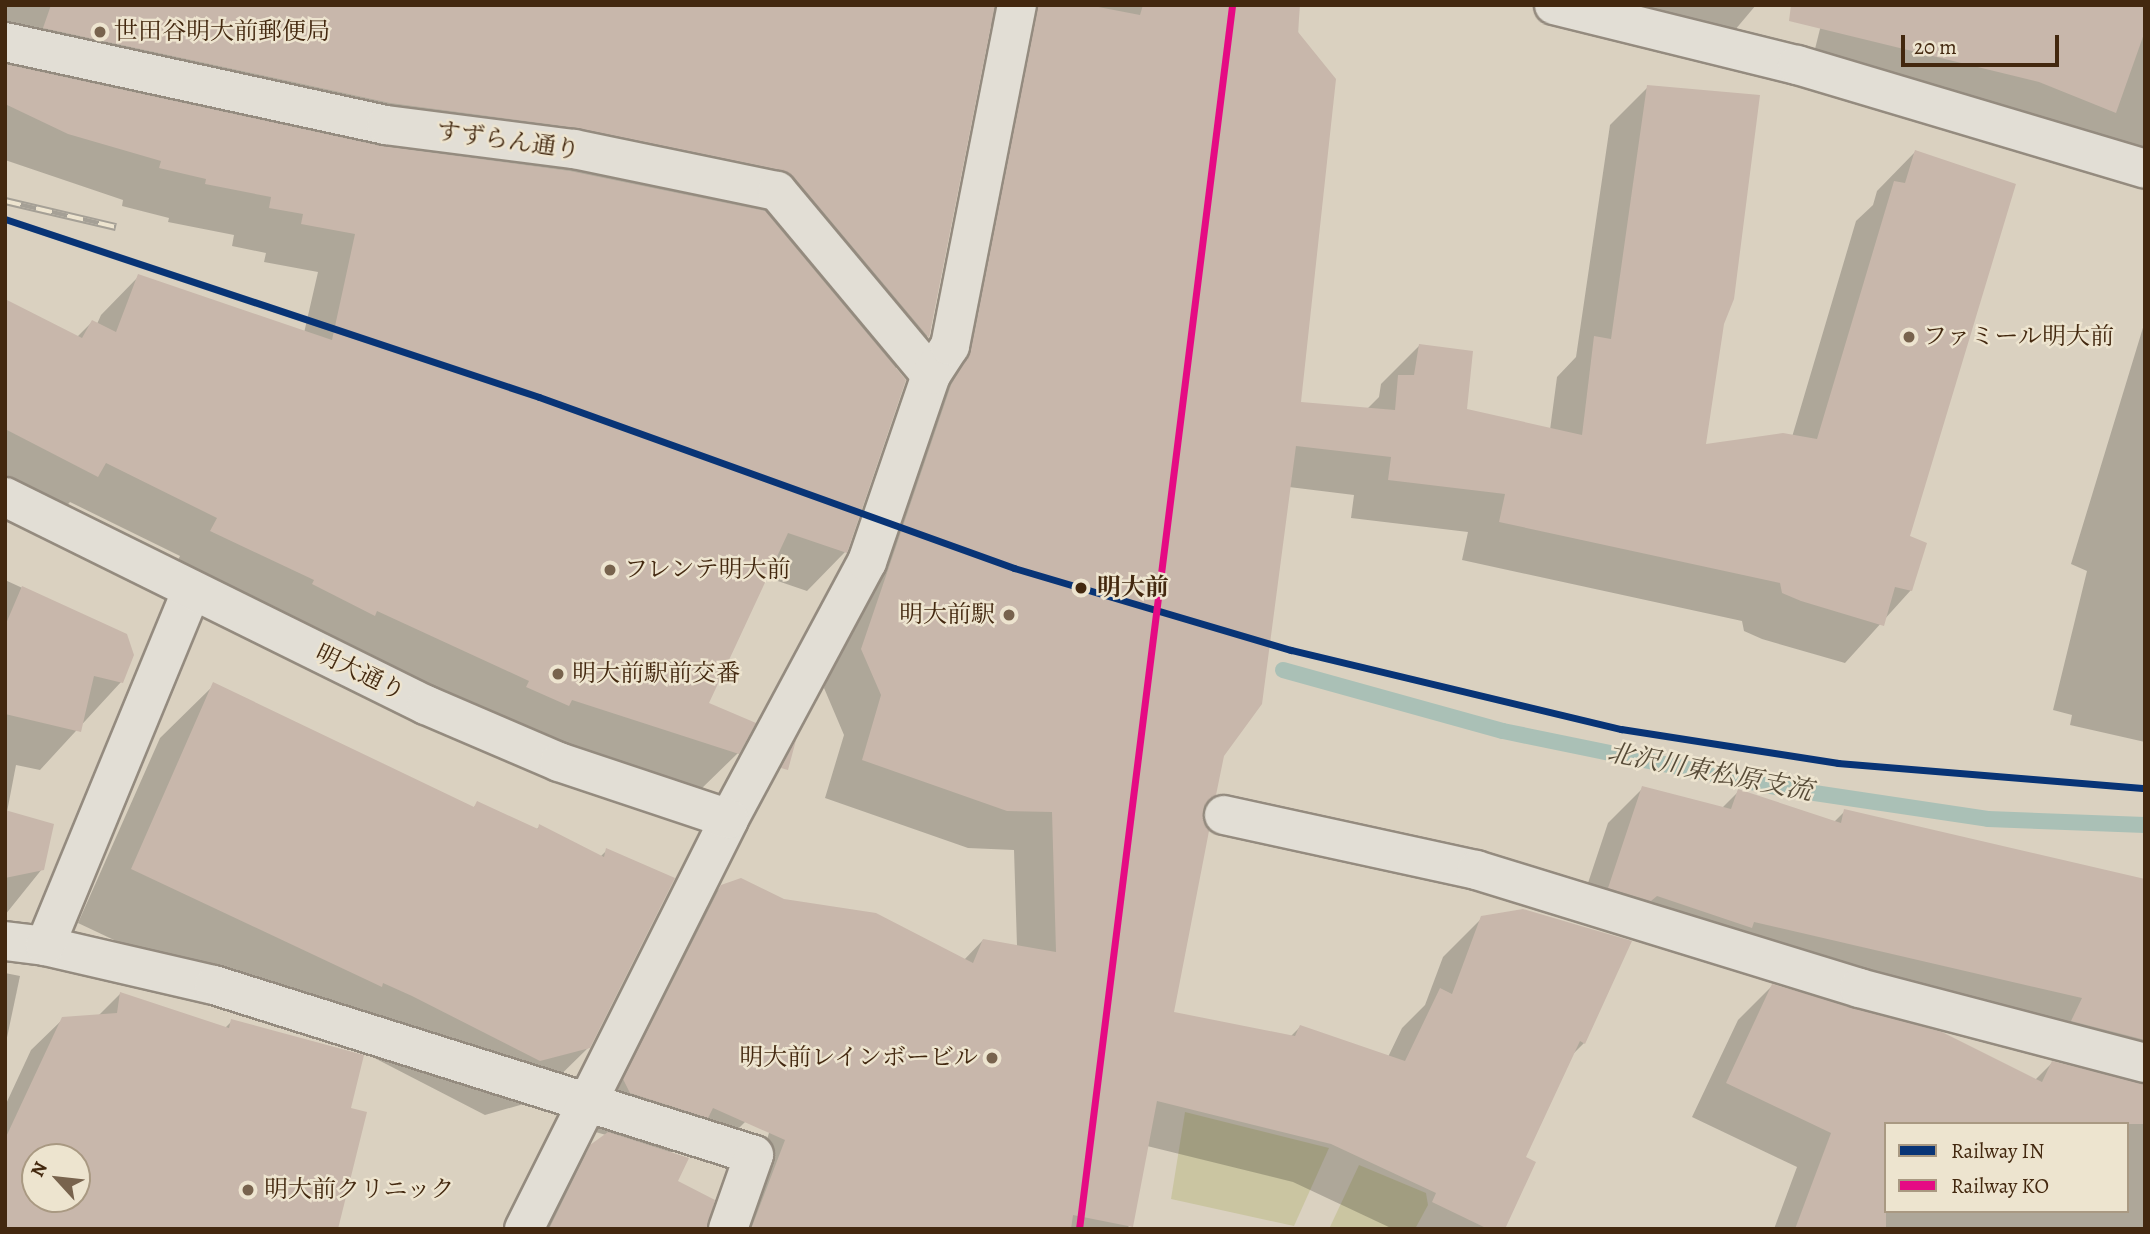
<!DOCTYPE html>
<meta charset="utf-8">
<style>
body{margin:0}
#map{position:relative;width:2150px;height:1234px;overflow:hidden;background:#dad1c0;font-family:Alegreya,"Noto Serif JP",serif}
div>[style]{position:absolute}
[style*='--x']{left:calc(var(--x)*1px);top:calc(var(--y)*1px);width:calc(var(--w)*1px);rotate:calc(var(--a)*1deg)}
.green>*{inset:0;background:#cac5a1}
.shadow>*{inset:0;background:#0003}
.stream>*{height:16px;margin:-8px;padding:0 8px;transform-origin:8px;border-radius:8px;background:#aac0b6}
.building>*{inset:0;background:#c8b7ab}
.roads{filter:drop-shadow(2px 0 #948b7f) drop-shadow(-2px 0 #948b7f) drop-shadow(0 2px #948b7f) drop-shadow(0 -2px #948b7f)}
.minor>*{height:38px;margin:-19px;padding:0 19px;transform-origin:19px;border-radius:19px;background:#e2ded5}
.tertiary>*{height:38px;margin:-19px;padding:0 19px;transform-origin:19px;border-radius:19px;background:#e2ded5}
.rail>*{height:8px;margin-top:-4px;transform-origin:0;background:repeating-linear-gradient(90deg,#ede4cf 0 16px,#a5a096 0 32px);box-sizing:border-box;border-block:2px solid #a5a096}
.rail-1>*{height:7px;margin:-3.5px;padding:0 3.5px;transform-origin:3.5px;border-radius:3.5px;background:#083476}
.rail-2>*{height:7px;margin:-3.5px;padding:0 3.5px;transform-origin:3.5px;border-radius:3.5px;background:#e50b84}
.dots>*{width:19px;height:19px;translate:-50% -50%;box-sizing:border-box;border:4px solid #ede4cf;border-radius:50%}
span{translate:-50% -50%;white-space:nowrap;text-align:center;line-height:1.15;-webkit-text-stroke:5px #ede4cf;paint-order:stroke}
.poi-label{font-size:24px;color:#43280f}
.left{translate:0 -50%;text-align:left}
.right{translate:-100% -50%;text-align:right}
.street-label{font-size:24px;color:#43280f}
.stop-label{font-size:24px;color:#43280f;font-weight:700}
.water-label{font-size:26px;color:#584c38;font-style:italic}
.frame{position:absolute;inset:0;border:7px solid #43280f;pointer-events:none}
.legend{position:absolute;left:1884px;top:1122px;width:245px;height:91px;box-sizing:border-box;background:#ede4cf;border:2px solid #a99982;margin:0;padding:9px 12px;list-style:none;font-size:21px;color:#43280f}
.legend li{display:flex;align-items:center;gap:14px;height:35px}
.legend b{width:35px;border:2px solid #a99982}
.north{position:absolute;left:21px;top:1143px;width:70px;height:70px;box-sizing:border-box;background:#ede4cf;border:2px solid #a99982;border-radius:50%;rotate:297deg;font-size:19px;font-weight:700;line-height:28px;text-align:center;color:#43280f}
.north::after{content:'';display:block;margin:auto;width:24px;height:32px;background:#78634d;clip-path:polygon(50% 0,100% 100%,50% 72%,0 100%)}
.scale{position:absolute;left:1901px;top:35px;width:158px;height:32px;box-sizing:border-box;border:4px solid #43280f;border-top:0;padding-left:9px;font-size:21px;line-height:24px;white-space:nowrap;color:#43280f;-webkit-text-stroke:5px #ede4cf;paint-order:stroke}
</style>
<div id="map">
<div class="green">
<div style="clip-path:polygon(1185px 1112px,1329px 1148px,1294px 1226px,1171px 1199px)"></div>
<div style="clip-path:polygon(1359px 1165px,1426px 1193px,1428px 1205px,1415px 1229px,1329px 1229px)"></div>
</div>
<div class="shadow">
<div style="clip-path:polygon(5px 5px,1298px 5px,1300px 404px,1367px 409px,1379px 397px,1381px 384px,1419px 346px,1465px 410px,1550px 430px,1557px 377px,1576px 357px,1610px 125px,1648px 87px,1722px 324px,1704px 446px,1792px 437px,1856px 221px,1873px 205px,1877px 191px,1915px 152px,1908px 537px,1911px 590px,1845px 663px,1762px 639px,1744px 631px,1742px 621px,1462px 560px,1468px 532px,1351px 518px,1354px 495px,1289px 487px,1222px 755px,1201px 809px,1172px 1014px,1290px 1037px,1300px 1027px,1388px 1057px,1402px 1028px,1425px 1005px,1443px 957px,1482px 918px,1630px 942px,1584px 1043px,1570px 1057px,1524px 1158px,1503px 1229px,1393px 1229px,1293px 1182px,1147px 1146px,1128px 1229px,742px 1229px,772px 1122px,745px 1122px,707px 1160px,676px 1147px,670px 1153px,676px 1182px,699px 1229px,532px 1229px,556px 1182px,606px 1135px,592px 1131px,683px 925px,722px 886px,784px 901px,964px 960px,983px 940px,1017px 946px,1014px 850px,968px 848px,825px 798px,844px 735px,824px 688px,913px 425px,934px 390px,994px 27px,989px 26px,927px 338px,895px 369px,845px 552px,807px 591px,766px 577px,707px 704px,738px 753px,699px 791px,535px 738px,173px 570px,180px 556px,70px 502px,59px 514px,5px 487px,5px 301px,77px 337px,92px 322px,97px 324px,101px 315px,139px 276px,304px 333px,318px 272px,264px 262px,266px 253px,232px 246px,234px 235px,168px 222px,169px 218px,122px 206px,123px 200px,5px 160px)"></div>
<div style="clip-path:polygon(1537px 5px,1756px 5px,1729px 37px)"></div>
<div style="clip-path:polygon(1826px 5px,2145px 5px,2145px 156px,1811px 65px)"></div>
<div style="clip-path:polygon(2145px 321px,2145px 742px,2070px 725px,2072px 715px,2053px 710px,2087px 571px,2071px 564px)"></div>
<div style="clip-path:polygon(5px 580px,125px 635px,121px 682px,40px 770px,16px 765px,7px 812px,42px 869px,5px 915px)"></div>
<div style="clip-path:polygon(214px 685px,473px 808px,478px 803px,536px 830px,540px 826px,600px 857px,607px 850px,589px 1047px,534px 1101px,485px 1115px,357px 1049px,326px 1040px,78px 923px,160px 738px)"></div>
<div style="clip-path:polygon(evenodd,1643px 788px,1722px 808px,1739px 791px,1834px 822px,1845px 811px,2145px 880px,2145px 1229px,1774px 1229px,1797px 1167px,1692px 1117px,1738px 1020px,1772px 986px,2035px 1080px,2052px 1063px,2122px 1081px,2117px 1076px,2038px 1055px,2049px 1033px,1575px 922px,1608px 823px,1643px 788px,1886px 1124px,2127px 1124px,2127px 1211px,1886px 1211px,1886px 1124px)"></div>
<div style="clip-path:polygon(5px 973px,20px 976px,5px 1047px)"></div>
<div style="clip-path:polygon(evenodd,120px 994px,224px 1029px,232px 1021px,323px 1229px,5px 1229px,5px 1106px,31px 1050px,63px 1019px,98px 1016px,120px 994px,35px 1157px,77px 1157px,77px 1199px,35px 1199px,35px 1157px)"></div>
</div>
<div class="stream">
<div style="--x:1283;--y:670;--w:228;--a:15.5"></div>
<div style="--x:1503;--y:731;--w:284;--a:11.6"></div>
<div style="--x:1781;--y:788;--w:209;--a:8.5"></div>
<div style="--x:1988;--y:819;--w:157;--a:2.2"></div>
</div>
<div class="building">
<div style="clip-path:polygon(51px 5px,995px 5px,929px 338px,794px 177px,781px 170px,578px 128px,390px 103px,43px 28px)"></div>
<div style="clip-path:polygon(1038px 5px,1088px 5px,1140px 15px,1143px 5px,1300px 5px,1298px 32px,1336px 79px,1301px 402px,1395px 410px,1398px 375px,1414px 375px,1419px 344px,1473px 351px,1467px 409px,1582px 435px,1594px 336px,1611px 339px,1647px 85px,1760px 95px,1734px 299px,1724px 324px,1706px 444px,1783px 433px,1817px 439px,1894px 181px,1905px 183px,1915px 150px,2016px 184px,1910px 536px,1927px 543px,1912px 591px,1895px 587px,1884px 626px,1801px 601px,1782px 593px,1780px 583px,1499px 522px,1505px 494px,1388px 480px,1391px 457px,1296px 446px,1262px 704px,1224px 756px,1216px 795px,1203px 810px,1209px 831px,1174px 1012px,1295px 1036px,1300px 1025px,1405px 1061px,1440px 988px,1452px 994px,1481px 916px,1523px 909px,1632px 941px,1585px 1044px,1580px 1041px,1526px 1157px,1536px 1162px,1505px 1229px,1488px 1229px,1432px 1202px,1436px 1193px,1331px 1144px,1157px 1101px,1133px 1227px,1073px 1215px,1071px 1229px,751px 1229px,785px 1140px,713px 1108px,708px 1118px,630px 1093px,623px 1079px,721px 885px,741px 878px,784px 899px,876px 913px,973px 963px,983px 939px,1056px 952px,1052px 812px,1007px 811px,862px 760px,881px 695px,861px 649px,951px 385px,971px 350px)"></div>
<div style="clip-path:polygon(1791px 5px,2145px 5px,2145px 31px,2116px 113px,2039px 82px,1789px 21px)"></div>
<div style="clip-path:polygon(5px 64px,381px 146px,570px 171px,765px 211px,906px 380px,847px 553px,788px 533px,709px 703px,756px 723px,739px 754px,572px 700px,569px 706px,526px 687px,529px 681px,377px 611px,375px 616px,312px 584px,314px 580px,210px 531px,217px 518px,106px 463px,98px 477px,5px 429px,5px 299px,82px 338px,92px 320px,116px 332px,138px 274px,332px 340px,355px 234px,301px 224px,303px 214px,269px 208px,271px 197px,205px 184px,206px 179px,159px 168px,161px 161px,68px 134px,5px 104px)"></div>
<div style="clip-path:polygon(22px 586px,127px 634px,134px 655px,123px 683px,94px 676px,81px 732px,5px 714px,5px 626px)"></div>
<div style="clip-path:polygon(213px 682px,474px 807px,477px 801px,538px 829px,539px 824px,604px 857px,606px 848px,675px 878px,590px 1048px,540px 1061px,412px 996px,383px 983px,382px 987px,131px 869px)"></div>
<div style="clip-path:polygon(796px 740px,788px 770px,781px 768px)"></div>
<div style="clip-path:polygon(1642px 786px,1731px 809px,1738px 789px,1841px 823px,1844px 809px,2145px 879px,2145px 1040px,2071px 1021px,2082px 998px,1754px 922px,1752px 928px,1657px 896px,1651px 901px,1608px 888px)"></div>
<div style="clip-path:polygon(5px 810px,54px 824px,44px 870px,5px 878px)"></div>
<div style="clip-path:polygon(1772px 984px,1942px 1032px,2042px 1082px,2052px 1061px,2145px 1084px,2145px 1124px,1886px 1124px,1886px 1229px,1795px 1229px,1831px 1133px,1726px 1083px)"></div>
<div style="clip-path:polygon(evenodd,120px 992px,229px 1028px,231px 1019px,364px 1055px,351px 1108px,367px 1112px,338px 1229px,5px 1229px,5px 1139px,62px 1017px,117px 1013px,120px 992px,35px 1157px,77px 1157px,77px 1199px,35px 1199px,35px 1157px)"></div>
<div style="clip-path:polygon(608px 1132px,689px 1158px,678px 1181px,715px 1200px,707px 1229px,549px 1229px,590px 1145px)"></div>
</div>
<div class="roads">
<div class="minor">
<div style="--x:1554;--y:5;--w:250;--a:13.9"></div>
<div style="--x:1797;--y:65;--w:363;--a:16.6"></div>
<div style="--x:5;--y:42;--w:390;--a:12.3"></div>
<div style="--x:386;--y:125;--w:190;--a:7.3"></div>
<div style="--x:574;--y:149;--w:207;--a:11.7"></div>
<div style="--x:777;--y:191;--w:240;--a:50.1"></div>
<div style="--x:1224;--y:815;--w:258;--a:12.3"></div>
<div style="--x:1476;--y:870;--w:401;--a:17.1"></div>
<div style="--x:1859;--y:988;--w:296;--a:14.7"></div>
<div style="--x:5;--y:941;--w:40;--a:7.1"></div>
<div style="--x:45;--y:946;--w:173;--a:13"></div>
<div style="--x:214;--y:985;--w:566;--a:17.47"></div>
<div style="--x:754;--y:1155;--w:78;--a:109.4"></div>
<div style="--x:45;--y:946;--w:384;--a:-67.6"></div>
<div style="--x:524;--y:1229;--w:458;--a:-63.4"></div>
<div style="--x:729;--y:819;--w:292;--a:-61.8"></div>
<div style="--x:867;--y:562;--w:198;--a:-71.1"></div>
<div style="--x:931;--y:375;--w:35;--a:-57"></div>
<div style="--x:950;--y:346;--w:348;--a:-78.9"></div>
</div>
<div class="tertiary">
<div style="--x:5;--y:497;--w:470;--a:26.3"></div>
<div style="--x:426;--y:705;--w:145;--a:23.2"></div>
<div style="--x:559;--y:762;--w:179;--a:18.5"></div>
</div>
</div>
<div class="rail">
<div style="--x:5;--y:201;--w:114;--a:13.2"></div>
</div>
<div class="rail-1">
<div style="--x:5;--y:219;--w:563;--a:18.43"></div>
<div style="--x:539;--y:397;--w:505;--a:19.8"></div>
<div style="--x:1014;--y:568;--w:289;--a:16.5"></div>
<div style="--x:1291;--y:650;--w:339;--a:13.5"></div>
<div style="--x:1621;--y:729;--w:220;--a:8.9"></div>
<div style="--x:1838;--y:763;--w:308;--a:4.7"></div>
</div>
<div class="rail-2">
<div style="--x:1079;--y:1229;--w:1234;--a:-82.87"></div>
</div>
<div class="dots">
<div style="left:100px;top:32px;background:#78634d"></div>
<div style="left:1909px;top:337px;background:#78634d"></div>
<div style="left:610px;top:570px;background:#78634d"></div>
<div style="left:1081px;top:588px;background:#43280f"></div>
<div style="left:1009px;top:615px;background:#78634d"></div>
<div style="left:558px;top:674px;background:#78634d"></div>
<div style="left:992px;top:1058px;background:#78634d"></div>
<div style="left:248px;top:1190px;background:#78634d"></div>
</div>
<div class="poi-label">
<span class="left" style="left:114px;top:32px">世田谷明大前郵便局</span>
<span class="left" style="left:1923px;top:337px">ファミール明大前</span>
<span class="left" style="left:624px;top:570px">フレンテ明大前</span>
<span class="right" style="left:995px;top:615px">明大前駅</span>
<span class="left" style="left:572px;top:674px">明大前駅前交番</span>
<span class="right" style="left:978px;top:1058px">明大前レインボービル</span>
<span class="left" style="left:264px;top:1190px">明大前クリニック</span>
</div>
<div class="street-label">
<span style="left:508px;top:141px;rotate:8deg">すずらん通り</span>
<span style="left:360px;top:673px;rotate:26deg">明大通り</span>
</div>
<div class="stop-label">
<span class="left" style="left:1097px;top:588px">明大前</span>
</div>
<div class="water-label">
<span style="left:1710px;top:772px;rotate:11deg">北沢川東松原支流</span>
</div>
<div class="frame"></div>
<ul class="legend">
<li><b style="height:9px;background:#083476"></b>Railway IN</li>
<li><b style="height:9px;background:#e50b84"></b>Railway KO</li>
</ul>
<div class="north">N</div>
<div class="scale">20 m</div>
</div>
